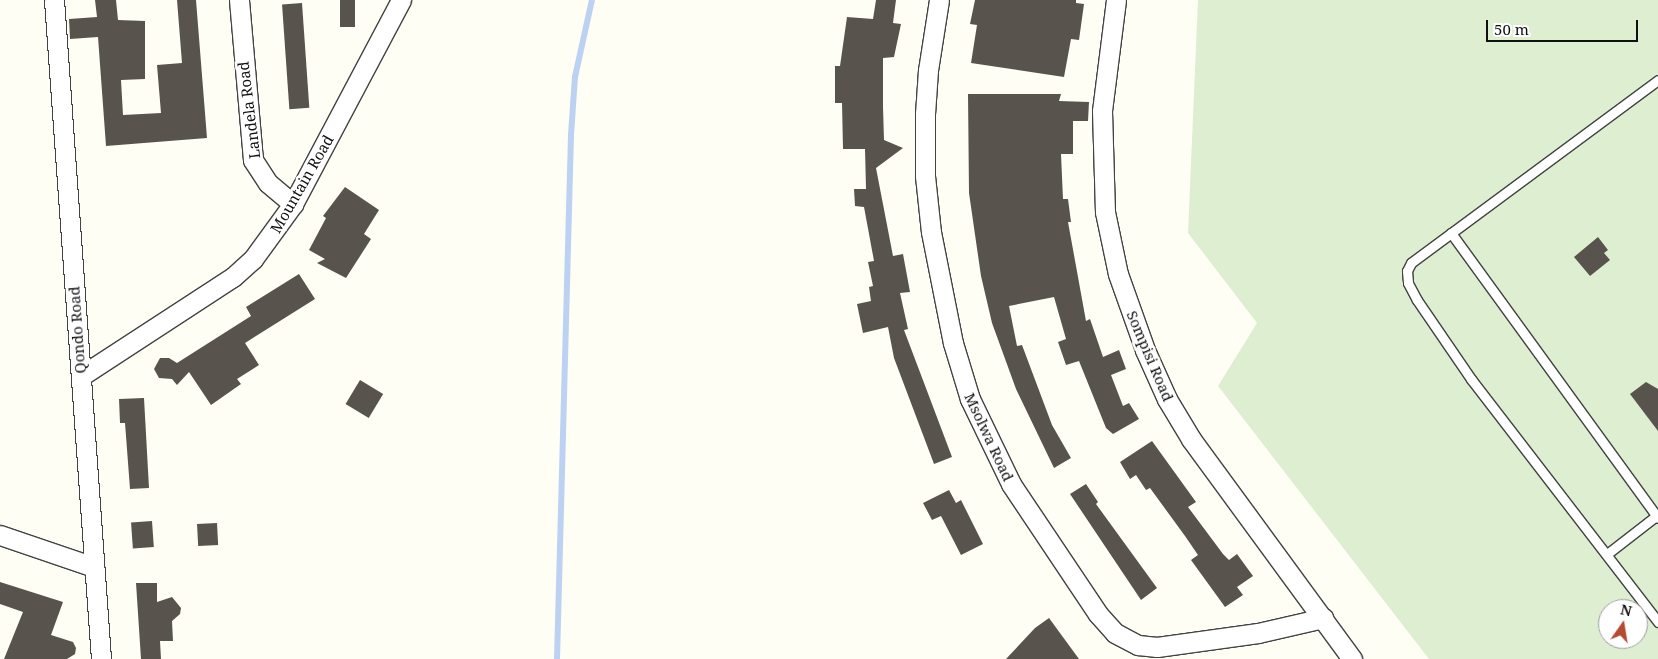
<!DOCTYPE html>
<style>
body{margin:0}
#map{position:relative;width:1658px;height:659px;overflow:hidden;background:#fefef4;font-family:"Noto Serif",serif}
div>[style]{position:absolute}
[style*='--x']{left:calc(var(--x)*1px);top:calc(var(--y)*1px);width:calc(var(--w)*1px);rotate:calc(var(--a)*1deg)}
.pitch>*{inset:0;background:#ddefd0}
.stream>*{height:6px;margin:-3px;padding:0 3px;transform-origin:3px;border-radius:3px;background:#bdd2f2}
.building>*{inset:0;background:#58544d;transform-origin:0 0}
.roads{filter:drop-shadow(1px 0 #434343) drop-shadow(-1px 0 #434343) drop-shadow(0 1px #434343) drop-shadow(0 -1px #434343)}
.service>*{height:9px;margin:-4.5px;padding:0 4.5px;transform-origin:4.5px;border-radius:4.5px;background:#fff}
.minor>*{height:19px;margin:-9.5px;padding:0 9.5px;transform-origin:9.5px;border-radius:9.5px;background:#fff}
span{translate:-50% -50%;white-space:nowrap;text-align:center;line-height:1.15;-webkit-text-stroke:5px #fff;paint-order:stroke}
.street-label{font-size:15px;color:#101010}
.north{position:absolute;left:1598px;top:599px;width:50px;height:50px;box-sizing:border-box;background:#fff;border:1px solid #9f9f9f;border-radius:50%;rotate:13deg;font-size:14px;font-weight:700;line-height:20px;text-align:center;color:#101010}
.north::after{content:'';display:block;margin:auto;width:18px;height:22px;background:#b54a33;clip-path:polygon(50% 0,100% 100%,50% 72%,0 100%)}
.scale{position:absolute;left:1486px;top:20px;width:152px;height:22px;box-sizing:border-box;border:2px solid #101010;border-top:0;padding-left:6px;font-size:15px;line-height:18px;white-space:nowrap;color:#101010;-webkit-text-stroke:4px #fff;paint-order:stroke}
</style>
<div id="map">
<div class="pitch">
<div style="clip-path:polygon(evenodd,1198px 0,1658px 0,1658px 659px,1429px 659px,1218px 386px,1257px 323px,1188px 233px,1198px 0,1608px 609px,1638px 609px,1638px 639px,1608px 639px,1608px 609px)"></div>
</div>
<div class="stream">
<div style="--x:557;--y:659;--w:524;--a:-88.47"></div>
<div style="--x:571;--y:135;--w:58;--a:-86.1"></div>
<div style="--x:575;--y:77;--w:79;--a:-77.6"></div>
</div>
<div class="building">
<div style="clip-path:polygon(95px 0,116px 0,118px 20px,145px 21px,145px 79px,121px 80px,123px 115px,161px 113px,157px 65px,182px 63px,177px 0,196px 0,207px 138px,106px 146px,98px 37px,70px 39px,69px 19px,97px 17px)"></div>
<div style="left:340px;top:0;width:15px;height:27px"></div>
<div style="clip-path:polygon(876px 0,896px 0,893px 23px,901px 24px,894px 57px,883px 58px,883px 107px,884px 140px,903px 148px,876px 168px,893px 256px,903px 254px,910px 292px,900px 293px,908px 329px,904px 330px,952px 457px,934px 464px,894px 358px,888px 327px,863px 333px,857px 304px,871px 301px,869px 287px,873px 286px,868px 262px,874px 261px,864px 207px,855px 206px,854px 189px,866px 189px,865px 149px,843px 149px,842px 103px,835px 103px,835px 66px,840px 66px,847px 17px,873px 19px)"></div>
<div style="clip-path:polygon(975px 0,1076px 0,1076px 3px,1084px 4px,1079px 40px,1071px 39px,1064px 77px,971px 63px,977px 25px,970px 24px)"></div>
<div style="left:302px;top:3px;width:105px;height:20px;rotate:86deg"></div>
<div style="clip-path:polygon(968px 94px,1061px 94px,1059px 101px,1089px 102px,1088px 121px,1073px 121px,1073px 154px,1061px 154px,1063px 199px,1068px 199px,1071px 222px,1068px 222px,1086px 321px,1090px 319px,1103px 357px,1119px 350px,1126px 369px,1111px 375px,1123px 406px,1129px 403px,1139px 419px,1113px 434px,1106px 428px,1079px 361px,1066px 365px,1058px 342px,1066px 339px,1054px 297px,1009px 306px,1017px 346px,1022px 345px,1052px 425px,1071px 458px,1054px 468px,1016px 389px,992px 323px,981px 276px,969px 193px)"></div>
<div style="clip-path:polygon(345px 187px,379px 210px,364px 234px,371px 239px,346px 278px,317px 263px,325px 259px,309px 250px,326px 218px,323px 216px)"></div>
<div style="clip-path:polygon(1598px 237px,1608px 250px,1604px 253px,1610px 260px,1590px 276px,1574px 257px)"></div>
<div style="clip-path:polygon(299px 274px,315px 299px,245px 343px,259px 365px,237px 379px,241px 384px,211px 405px,189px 372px,177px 385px,172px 379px,159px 378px,154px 369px,160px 358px,169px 358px,177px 363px,251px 316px,246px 307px)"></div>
<div style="left:360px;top:380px;width:27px;height:28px;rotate:31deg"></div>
<div style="clip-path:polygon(1646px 382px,1658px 389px,1658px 431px,1630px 394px)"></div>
<div style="clip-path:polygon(144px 398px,149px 488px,130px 489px,125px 423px,120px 423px,119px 399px)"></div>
<div style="clip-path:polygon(1152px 441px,1196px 502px,1188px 507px,1223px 554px,1229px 560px,1237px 554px,1253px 576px,1237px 587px,1243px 595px,1225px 607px,1191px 560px,1198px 555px,1185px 536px,1150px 488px,1146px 490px,1136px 475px,1130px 479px,1120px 462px)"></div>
<div style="clip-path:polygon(1086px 484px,1098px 502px,1096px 504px,1157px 588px,1141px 600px,1070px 494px)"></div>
<div style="clip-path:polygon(949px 490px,956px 503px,961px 500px,983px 544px,961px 555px,941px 516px,932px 520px,923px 503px)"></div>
<div style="left:152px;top:521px;width:26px;height:21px;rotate:86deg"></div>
<div style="left:217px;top:523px;width:22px;height:20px;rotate:87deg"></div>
<div style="clip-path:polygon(0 582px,63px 602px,51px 635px,73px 642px,76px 648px,75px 654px,67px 659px,4px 659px,23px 612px,0 604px)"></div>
<div style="clip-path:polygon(136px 583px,157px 583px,157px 602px,172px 597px,181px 608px,180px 614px,172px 621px,173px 641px,160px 641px,161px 659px,141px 659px)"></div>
<div style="clip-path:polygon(1049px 618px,1079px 659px,1006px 659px,1035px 628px)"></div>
</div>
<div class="roads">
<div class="service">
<div style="--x:1658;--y:80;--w:307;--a:143.5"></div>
<div style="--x:1411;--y:263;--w:9;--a:117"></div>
<div style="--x:1407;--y:271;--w:12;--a:85"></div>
<div style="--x:1408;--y:283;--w:19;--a:62"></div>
<div style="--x:1417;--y:300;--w:96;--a:55.6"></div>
<div style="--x:1471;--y:379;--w:307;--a:52.4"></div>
<div style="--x:1451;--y:233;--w:352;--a:54"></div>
<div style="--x:1607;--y:554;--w:62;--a:-37.8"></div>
</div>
<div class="minor">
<div style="--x:54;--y:0;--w:661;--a:85.92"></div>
<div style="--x:239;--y:0;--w:161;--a:85"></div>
<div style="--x:253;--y:160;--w:27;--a:57"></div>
<div style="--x:268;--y:183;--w:33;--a:40"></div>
<div style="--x:939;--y:0;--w:71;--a:98.9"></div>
<div style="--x:928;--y:70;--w:44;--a:93.9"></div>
<div style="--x:925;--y:114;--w:62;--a:90"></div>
<div style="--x:925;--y:176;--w:56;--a:83.9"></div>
<div style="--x:931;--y:232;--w:113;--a:78.8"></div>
<div style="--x:953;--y:343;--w:59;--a:73.1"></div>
<div style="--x:970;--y:399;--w:94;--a:64.2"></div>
<div style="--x:1011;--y:484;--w:156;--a:56.2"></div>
<div style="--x:1098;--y:614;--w:25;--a:48"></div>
<div style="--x:1115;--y:633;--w:26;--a:28"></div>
<div style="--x:1138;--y:645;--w:19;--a:6"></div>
<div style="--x:1157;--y:647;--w:102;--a:-7.9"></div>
<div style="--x:1258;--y:633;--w:67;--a:-13"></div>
<div style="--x:1116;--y:0;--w:112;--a:97.2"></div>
<div style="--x:1102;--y:111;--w:101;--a:88.3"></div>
<div style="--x:1105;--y:212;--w:63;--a:78.2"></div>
<div style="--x:1118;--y:274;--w:81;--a:70.4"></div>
<div style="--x:1145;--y:350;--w:54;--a:65.8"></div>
<div style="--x:1167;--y:399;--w:47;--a:59"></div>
<div style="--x:1191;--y:439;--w:273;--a:53.8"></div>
<div style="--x:81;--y:376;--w:181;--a:-33.1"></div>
<div style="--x:233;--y:277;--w:27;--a:-42"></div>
<div style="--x:253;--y:259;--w:68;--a:-54"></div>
<div style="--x:293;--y:204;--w:231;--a:-62.1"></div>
<div style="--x:0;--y:535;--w:99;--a:18.8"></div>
</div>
</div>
<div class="street-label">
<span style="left:249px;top:110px;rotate:-97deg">Landela Road</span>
<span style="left:302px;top:184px;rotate:-60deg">Mountain Road</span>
<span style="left:77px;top:330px;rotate:-94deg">Qondo Road</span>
<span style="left:1150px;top:356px;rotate:67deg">Sompisi Road</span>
<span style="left:989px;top:437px;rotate:65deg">Msolwa Road</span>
</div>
<div class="north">N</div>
<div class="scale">50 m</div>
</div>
